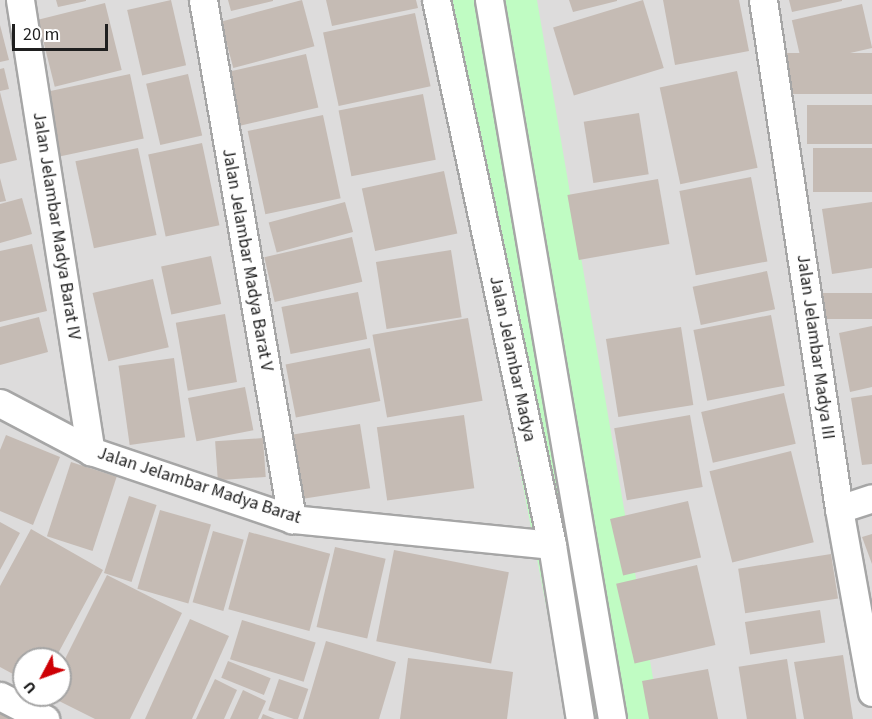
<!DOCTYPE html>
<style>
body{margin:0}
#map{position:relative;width:872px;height:719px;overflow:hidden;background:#f0ece5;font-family:"Source Sans 3",sans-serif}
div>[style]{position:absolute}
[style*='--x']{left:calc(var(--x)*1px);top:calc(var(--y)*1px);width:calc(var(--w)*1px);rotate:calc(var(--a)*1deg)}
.residential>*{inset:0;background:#dddcdc}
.park>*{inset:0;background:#c0fcc3}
.building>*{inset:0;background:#c5bbb4;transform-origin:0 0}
.roads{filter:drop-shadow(2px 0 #a6a6a6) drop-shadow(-2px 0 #a6a6a6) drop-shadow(0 2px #a6a6a6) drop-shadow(0 -2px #a6a6a6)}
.street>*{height:27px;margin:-13.5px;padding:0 13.5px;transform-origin:13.5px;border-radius:13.5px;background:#fff}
span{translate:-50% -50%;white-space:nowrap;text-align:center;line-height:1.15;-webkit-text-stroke:4.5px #fff;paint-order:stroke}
.street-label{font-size:18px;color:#1f1f1f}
.north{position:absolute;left:12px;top:647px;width:60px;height:60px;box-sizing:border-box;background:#fff;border:2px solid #a5a5a5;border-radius:50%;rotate:229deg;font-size:16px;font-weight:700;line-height:24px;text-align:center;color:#1f1f1f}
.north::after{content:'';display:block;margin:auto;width:21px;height:27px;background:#ce0005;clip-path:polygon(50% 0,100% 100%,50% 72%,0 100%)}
.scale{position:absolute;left:12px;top:24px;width:96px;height:27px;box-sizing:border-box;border:3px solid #1f1f1f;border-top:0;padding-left:8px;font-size:18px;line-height:21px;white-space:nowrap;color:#1f1f1f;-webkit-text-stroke:4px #fff;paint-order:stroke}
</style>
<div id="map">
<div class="residential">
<div style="clip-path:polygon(evenodd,0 0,872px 0,872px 719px,0 719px,0 0,24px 659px,60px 659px,60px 695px,24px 695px,24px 659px)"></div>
</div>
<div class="park">
<div style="clip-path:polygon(429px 0,537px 0,660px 719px,568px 719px)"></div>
</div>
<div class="building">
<div style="clip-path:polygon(56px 0,86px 0,86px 1px,58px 7px)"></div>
<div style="left:171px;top:0;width:67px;height:45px;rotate:77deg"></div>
<div style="clip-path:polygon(228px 0,273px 0,273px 1px,231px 11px)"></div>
<div style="left:302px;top:0;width:48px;height:84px;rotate:75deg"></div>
<div style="clip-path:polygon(326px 0,416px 0,418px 8px,332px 26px)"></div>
<div style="clip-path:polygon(569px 0,617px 0,617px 1px,573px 12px)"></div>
<div style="left:643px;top:0;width:71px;height:94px;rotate:73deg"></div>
<div style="clip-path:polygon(663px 0,739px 0,749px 51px,675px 65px)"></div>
<div style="clip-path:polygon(789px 0,842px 0,842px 1px,792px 12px)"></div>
<div style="left:105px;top:3px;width:69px;height:69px;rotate:76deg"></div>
<div style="left:862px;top:4px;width:45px;height:72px;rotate:77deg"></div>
<div style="left:415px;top:13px;width:75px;height:94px;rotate:78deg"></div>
<div style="clip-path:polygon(0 25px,9px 60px,0 62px)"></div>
<div style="left:872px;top:53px;width:41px;height:94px;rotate:90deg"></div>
<div style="left:306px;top:54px;width:55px;height:85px;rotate:77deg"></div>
<div style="clip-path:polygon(4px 68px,9px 89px,0 91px,0 69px)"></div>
<div style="left:737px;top:71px;width:99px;height:79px;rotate:78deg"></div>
<div style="left:130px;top:74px;width:66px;height:92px;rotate:78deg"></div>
<div style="left:188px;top:74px;width:63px;height:43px;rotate:77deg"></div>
<div style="clip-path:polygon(0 92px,17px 160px,0 164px)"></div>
<div style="left:423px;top:94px;width:67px;height:86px;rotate:79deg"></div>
<div style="left:872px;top:105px;width:39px;height:65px;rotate:90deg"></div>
<div style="left:639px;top:113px;width:62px;height:56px;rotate:81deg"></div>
<div style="left:323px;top:115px;width:85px;height:77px;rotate:78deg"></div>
<div style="left:202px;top:143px;width:84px;height:55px;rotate:78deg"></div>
<div style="left:138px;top:148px;width:89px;height:64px;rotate:78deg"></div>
<div style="left:872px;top:148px;width:44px;height:59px;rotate:90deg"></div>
<div style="left:444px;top:171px;width:64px;height:84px;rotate:78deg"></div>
<div style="left:751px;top:177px;width:86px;height:73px;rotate:79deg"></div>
<div style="clip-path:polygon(0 178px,6px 201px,0 202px)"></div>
<div style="left:658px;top:179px;width:66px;height:92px;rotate:80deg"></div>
<div style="clip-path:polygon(22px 198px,32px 234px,0 243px,0 204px)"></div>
<div style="left:345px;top:202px;width:31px;height:79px;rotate:75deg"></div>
<div style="clip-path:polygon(872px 202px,872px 268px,832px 274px,822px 209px)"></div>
<div style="left:352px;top:237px;width:46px;height:90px;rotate:77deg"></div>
<div style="clip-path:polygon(32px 244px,47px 311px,0 322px,0 251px)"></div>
<div style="left:451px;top:250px;width:68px;height:76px;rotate:81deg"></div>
<div style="left:211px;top:256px;width:49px;height:51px;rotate:78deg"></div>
<div style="left:767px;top:271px;width:39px;height:76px;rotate:78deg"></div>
<div style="left:153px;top:279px;width:70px;height:62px;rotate:77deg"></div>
<div style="left:358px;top:292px;width:48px;height:78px;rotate:79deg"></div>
<div style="left:872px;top:293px;width:26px;height:59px;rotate:90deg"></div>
<div style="left:225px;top:314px;width:69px;height:50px;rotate:80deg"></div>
<div style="left:771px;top:315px;width:72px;height:79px;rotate:79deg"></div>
<div style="clip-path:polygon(39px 317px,48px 352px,0 365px,0 327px)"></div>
<div style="left:468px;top:318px;width:84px;height:97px;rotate:80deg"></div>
<div style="clip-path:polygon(872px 326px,872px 387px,850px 392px,839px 333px)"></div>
<div style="left:681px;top:327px;width:79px;height:76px;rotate:81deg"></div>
<div style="left:370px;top:348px;width:54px;height:86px;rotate:79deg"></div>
<div style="left:174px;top:358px;width:80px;height:56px;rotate:82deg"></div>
<div style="left:245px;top:387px;width:44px;height:58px;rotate:79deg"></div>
<div style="left:784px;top:393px;width:52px;height:85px;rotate:77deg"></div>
<div style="clip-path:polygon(872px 395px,872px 464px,862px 465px,851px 398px)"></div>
<div style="left:464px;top:415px;width:74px;height:88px;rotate:82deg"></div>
<div style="left:690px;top:415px;width:73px;height:77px;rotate:80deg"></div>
<div style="left:360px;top:424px;width:65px;height:71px;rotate:81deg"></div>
<div style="clip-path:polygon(6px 435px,60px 457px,33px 525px,0 511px,0 450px)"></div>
<div style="left:263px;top:438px;width:39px;height:48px;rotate:86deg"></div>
<div style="left:791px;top:451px;width:94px;height:84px;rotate:76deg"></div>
<div style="left:71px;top:462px;width:48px;height:78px;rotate:18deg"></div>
<div style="left:129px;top:496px;width:29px;height:81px;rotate:18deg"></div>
<div style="left:688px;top:501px;width:58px;height:80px;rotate:77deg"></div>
<div style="left:160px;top:510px;width:53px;height:82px;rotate:16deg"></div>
<div style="clip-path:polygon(0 522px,20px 533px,0 570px)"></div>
<div style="clip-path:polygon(31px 529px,103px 570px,55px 659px,24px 659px,24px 680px,0 667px,0 586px)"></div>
<div style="left:213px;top:531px;width:32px;height:74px;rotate:16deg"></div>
<div style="left:249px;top:532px;width:84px;height:80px;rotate:15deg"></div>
<div style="clip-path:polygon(872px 534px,872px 564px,862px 537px)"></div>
<div style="left:335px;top:547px;width:52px;height:82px;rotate:13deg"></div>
<div style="left:394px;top:550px;width:117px;height:93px;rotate:11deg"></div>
<div style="left:831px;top:554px;width:45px;height:94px;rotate:81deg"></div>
<div style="left:697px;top:565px;width:82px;height:83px;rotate:77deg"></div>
<div style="clip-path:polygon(107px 575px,182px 613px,130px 719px,95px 719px,47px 695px,60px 695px,60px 669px)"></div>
<div style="left:820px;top:610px;width:33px;height:76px;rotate:81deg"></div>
<div style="clip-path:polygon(190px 619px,229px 636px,192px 719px,145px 719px)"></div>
<div style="left:242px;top:620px;width:77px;height:41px;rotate:17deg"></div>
<div style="clip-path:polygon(326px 641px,396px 662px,379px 719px,303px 719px)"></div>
<div style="clip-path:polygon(843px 655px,853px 719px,804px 719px,794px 662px)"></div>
<div style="clip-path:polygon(408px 658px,513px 672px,507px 719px,400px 719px)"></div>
<div style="left:787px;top:659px;width:61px;height:49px;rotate:81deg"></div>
<div style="left:228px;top:661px;width:46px;height:18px;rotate:22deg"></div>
<div style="clip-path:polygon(708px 669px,718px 719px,649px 719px,642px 681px)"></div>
<div style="clip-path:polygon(215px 679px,237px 690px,224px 719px,196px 719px)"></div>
<div style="left:279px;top:679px;width:31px;height:33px;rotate:19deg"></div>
<div style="clip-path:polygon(243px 690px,266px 701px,258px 719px,230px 719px)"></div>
<div style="clip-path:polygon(0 708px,30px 719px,0 719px)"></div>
<div style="clip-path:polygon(263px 714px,275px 719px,261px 719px)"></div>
</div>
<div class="roads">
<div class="street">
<div style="--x:20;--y:0;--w:457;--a:81.1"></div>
<div style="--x:203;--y:0;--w:527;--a:80.27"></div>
<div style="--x:436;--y:0;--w:557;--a:77.98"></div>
<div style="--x:552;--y:545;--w:176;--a:80.9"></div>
<div style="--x:489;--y:0;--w:729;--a:80.29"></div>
<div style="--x:763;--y:0;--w:515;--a:81.51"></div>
<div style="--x:839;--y:509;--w:186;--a:79.8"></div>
<div style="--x:0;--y:403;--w:103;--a:27.8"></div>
<div style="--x:91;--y:451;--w:212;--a:18.7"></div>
<div style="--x:292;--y:519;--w:261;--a:5.7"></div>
<div style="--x:839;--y:509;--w:35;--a:-18"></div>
<div style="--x:0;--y:696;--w:51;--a:27.1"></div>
</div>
</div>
<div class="street-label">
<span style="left:56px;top:226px;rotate:81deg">Jalan Jelambar Madya Barat IV</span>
<span style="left:247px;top:260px;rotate:80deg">Jalan Jelambar Madya Barat V</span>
<span style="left:815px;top:347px;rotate:82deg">Jalan Jelambar Madya III</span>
<span style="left:512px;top:359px;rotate:78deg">Jalan Jelambar Madya</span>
<span style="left:199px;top:486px;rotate:18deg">Jalan Jelambar Madya Barat</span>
</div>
<div class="north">U</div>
<div class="scale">20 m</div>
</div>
